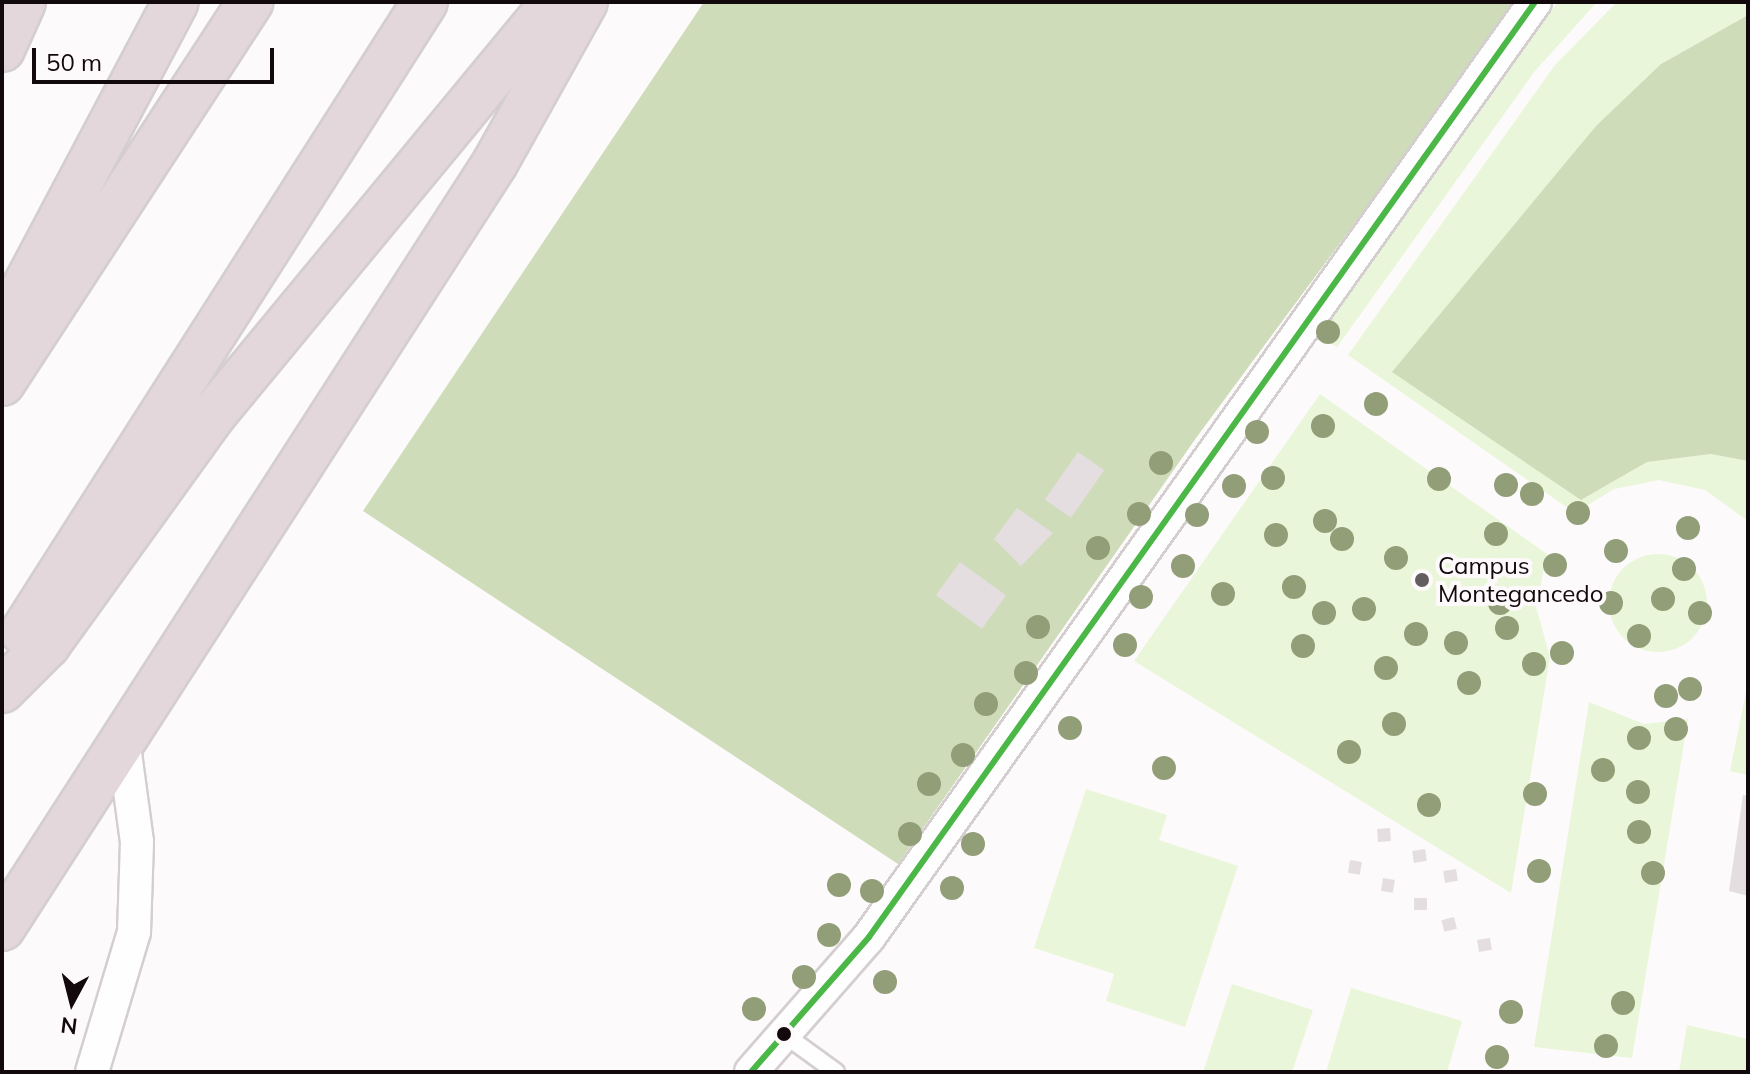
<!DOCTYPE html>
<style>
body{margin:0}
#map{position:relative;width:1750px;height:1074px;overflow:hidden;background:#fdfafb;font-family:Mulish,sans-serif}
div>[style]{position:absolute}
[style*='--x']{left:calc(var(--x)*1px);top:calc(var(--y)*1px);width:calc(var(--w)*1px);rotate:calc(var(--a)*1deg)}
.green>*{inset:0;background:#eaf6d9}
.round{border-radius:50%}
.forest>*{inset:0;background:#cedcb9}
.building>*{inset:0;background:#e4dee0;transform-origin:0 0}
.roads{filter:drop-shadow(2px 0 #d4ced0) drop-shadow(-2px 0 #d4ced0) drop-shadow(0 2px #d4ced0) drop-shadow(0 -2px #d4ced0)}
.lane>*{height:16px;margin:-8px;padding:0 8px;transform-origin:8px;border-radius:8px;background:#fffefe}
.street>*{height:32px;margin:-16px;padding:0 16px;transform-origin:16px;border-radius:16px;background:#fffefe}
.highway>*{height:44px;margin:-22px;padding:0 22px;transform-origin:22px;border-radius:22px;background:#e3d7dc}
.bus-1>*{height:6px;margin:-3px;padding:0 3px;transform-origin:3px;border-radius:3px;background:#4ab747}
.trees>*{width:24px;height:24px;margin:-12px;border-radius:50%;background:#929e77}
.dots>*{width:22px;height:22px;translate:-50% -50%;box-sizing:border-box;border:4px solid #fef9fa;border-radius:50%}
span{translate:-50% -50%;white-space:nowrap;text-align:center;line-height:1.15;-webkit-text-stroke:8px #fef9fa;paint-order:stroke}
.poi-label{font-size:24px;color:#11090c}
.left{translate:0 -50%;text-align:left}
.frame{position:absolute;inset:0;border:4px solid #11090c;pointer-events:none}
.north{position:absolute;left:32px;top:962px;width:80px;height:80px;-webkit-text-stroke:6px #fef9fa;paint-order:stroke;rotate:187deg;font-size:22px;font-weight:700;line-height:32px;text-align:center;color:#11090c}
.north::after{content:'';display:block;margin:auto;width:28px;height:36px;background:#11090c;clip-path:polygon(50% 0,100% 100%,50% 72%,0 100%)}
.scale{position:absolute;left:32px;top:48px;width:242px;height:36px;box-sizing:border-box;border:4px solid #11090c;border-top:0;padding-left:10px;font-size:24px;line-height:28px;white-space:nowrap;color:#11090c;-webkit-text-stroke:6px #fef9fa;paint-order:stroke}
</style>
<div id="map">
<div class="green">
<div style="clip-path:polygon(1558px 2px,1597px 2px,1535px 71px,1337px 347px,1315px 333px)"></div>
<div style="clip-path:polygon(1617px 2px,1748px 2px,1748px 15px,1661px 64px,1581px 500px,1647px 462px,1711px 454px,1748px 461px,1748px 521px,1705px 490px,1659px 480px,1614px 489px,1575px 513px,1348px 355px,1555px 65px)"></div>
<div style="clip-path:polygon(1320px 394px,1547px 554px,1536px 607px,1550px 657px,1511px 893px,1134px 661px)"></div>
<div class="round" style="left:1609px;top:554px;width:98px;height:98px"></div>
<div style="clip-path:polygon(1748px 682px,1748px 775px,1730px 771px)"></div>
<div style="clip-path:polygon(1589px 702px,1644px 724px,1688px 719px,1632px 1058px,1534px 1047px)"></div>
<div style="clip-path:polygon(1086px 789px,1167px 815px,1159px 840px,1238px 866px,1185px 1027px,1106px 1001px,1114px 974px,1034px 948px)"></div>
<div style="clip-path:polygon(1232px 984px,1313px 1010px,1292px 1072px,1203px 1072px)"></div>
<div style="clip-path:polygon(1351px 988px,1462px 1021px,1447px 1072px,1326px 1072px)"></div>
<div style="clip-path:polygon(1687px 1025px,1748px 1039px,1748px 1072px,1679px 1072px)"></div>
</div>
<div class="forest">
<div style="clip-path:polygon(704px 2px,1518px 2px,1196px 438px,898px 864px,363px 511px)"></div>
<div style="clip-path:polygon(1748px 15px,1748px 461px,1711px 454px,1647px 462px,1581px 500px,1392px 372px,1596px 126px,1661px 64px)"></div>
</div>
<div class="building">
<div style="left:1078px;top:452px;width:32px;height:58px;rotate:35deg"></div>
<div style="clip-path:polygon(1017px 508px,1053px 533px,1021px 566px,994px 539px)"></div>
<div style="left:960px;top:562px;width:57px;height:41px;rotate:36deg"></div>
<div style="clip-path:polygon(1743px 795px,1748px 796px,1748px 896px,1729px 891px)"></div>
<div style="left:1390px;top:828px;width:13px;height:13px;rotate:86deg"></div>
<div style="left:1425px;top:849px;width:12px;height:13px;rotate:81deg"></div>
<div style="left:1350px;top:860px;width:12px;height:13px;rotate:9deg"></div>
<div style="left:1456px;top:869px;width:12px;height:13px;rotate:81deg"></div>
<div style="left:1383px;top:878px;width:12px;height:13px;rotate:9deg"></div>
<div style="left:1414px;top:898px;width:13px;height:12px"></div>
<div style="left:1454px;top:917px;width:12px;height:13px;rotate:76deg"></div>
<div style="left:1490px;top:938px;width:12px;height:13px;rotate:81deg"></div>
</div>
<div class="roads">
<div class="lane">
<div style="--x:785;--y:1035;--w:63;--a:36"></div>
</div>
<div class="street">
<div style="--x:92;--y:1072;--w:146;--a:-73.3"></div>
<div style="--x:134;--y:932;--w:90;--a:-88.1"></div>
<div style="--x:137;--y:842;--w:97;--a:-97.7"></div>
<div style="--x:751;--y:1072;--w:179;--a:-48.8"></div>
<div style="--x:869;--y:937;--w:1148;--a:-54.54"></div>
</div>
<div class="highway">
<div style="--x:2;--y:49;--w:51;--a:-65.9"></div>
<div style="--x:2;--y:330;--w:371;--a:-62.1"></div>
<div style="--x:2;--y:383;--w:455;--a:-56.9"></div>
<div style="--x:23;--y:632;--w:747;--a:-57.46"></div>
<div style="--x:2;--y:690;--w:64;--a:-45"></div>
<div style="--x:47;--y:645;--w:282;--a:-54.2"></div>
<div style="--x:212;--y:416;--w:537;--a:-50.44"></div>
<div style="--x:2;--y:928;--w:910;--a:-57.2"></div>
<div style="--x:495;--y:163;--w:184;--a:-60.8"></div>
</div>
</div>
<div class="bus-1">
<div style="--x:751;--y:1072;--w:179;--a:-48.8"></div>
<div style="--x:869;--y:937;--w:1148;--a:-54.54"></div>
</div>
<div class="trees">
<div style="left:1328px;top:332px"></div>
<div style="left:1376px;top:404px"></div>
<div style="left:1323px;top:426px"></div>
<div style="left:1257px;top:432px"></div>
<div style="left:1161px;top:463px"></div>
<div style="left:1273px;top:478px"></div>
<div style="left:1439px;top:479px"></div>
<div style="left:1506px;top:485px"></div>
<div style="left:1234px;top:486px"></div>
<div style="left:1532px;top:494px"></div>
<div style="left:1578px;top:513px"></div>
<div style="left:1139px;top:514px"></div>
<div style="left:1197px;top:515px"></div>
<div style="left:1325px;top:521px"></div>
<div style="left:1688px;top:528px"></div>
<div style="left:1496px;top:534px"></div>
<div style="left:1276px;top:535px"></div>
<div style="left:1342px;top:539px"></div>
<div style="left:1098px;top:548px"></div>
<div style="left:1616px;top:551px"></div>
<div style="left:1396px;top:558px"></div>
<div style="left:1555px;top:565px"></div>
<div style="left:1183px;top:566px"></div>
<div style="left:1684px;top:569px"></div>
<div style="left:1294px;top:587px"></div>
<div style="left:1223px;top:594px"></div>
<div style="left:1141px;top:597px"></div>
<div style="left:1663px;top:599px"></div>
<div style="left:1500px;top:603px"></div>
<div style="left:1611px;top:603px"></div>
<div style="left:1364px;top:609px"></div>
<div style="left:1324px;top:613px"></div>
<div style="left:1700px;top:613px"></div>
<div style="left:1038px;top:627px"></div>
<div style="left:1507px;top:628px"></div>
<div style="left:1416px;top:634px"></div>
<div style="left:1639px;top:636px"></div>
<div style="left:1456px;top:643px"></div>
<div style="left:1125px;top:645px"></div>
<div style="left:1303px;top:646px"></div>
<div style="left:1562px;top:653px"></div>
<div style="left:1534px;top:664px"></div>
<div style="left:1386px;top:668px"></div>
<div style="left:1026px;top:673px"></div>
<div style="left:1469px;top:683px"></div>
<div style="left:1690px;top:689px"></div>
<div style="left:1666px;top:696px"></div>
<div style="left:986px;top:704px"></div>
<div style="left:1394px;top:724px"></div>
<div style="left:1070px;top:728px"></div>
<div style="left:1676px;top:729px"></div>
<div style="left:1639px;top:738px"></div>
<div style="left:1349px;top:752px"></div>
<div style="left:963px;top:755px"></div>
<div style="left:1164px;top:768px"></div>
<div style="left:1603px;top:770px"></div>
<div style="left:929px;top:784px"></div>
<div style="left:1638px;top:792px"></div>
<div style="left:1535px;top:794px"></div>
<div style="left:1429px;top:805px"></div>
<div style="left:1639px;top:832px"></div>
<div style="left:910px;top:834px"></div>
<div style="left:973px;top:844px"></div>
<div style="left:1539px;top:871px"></div>
<div style="left:1653px;top:873px"></div>
<div style="left:839px;top:885px"></div>
<div style="left:952px;top:888px"></div>
<div style="left:872px;top:891px"></div>
<div style="left:829px;top:935px"></div>
<div style="left:804px;top:977px"></div>
<div style="left:885px;top:982px"></div>
<div style="left:1623px;top:1003px"></div>
<div style="left:754px;top:1009px"></div>
<div style="left:1511px;top:1012px"></div>
<div style="left:1606px;top:1046px"></div>
<div style="left:1497px;top:1057px"></div>
</div>
<div class="dots">
<div style="left:1422px;top:580px;background:#645d60"></div>
<div style="left:784px;top:1034px;background:#11090c"></div>
</div>
<div class="poi-label">
<span class="left" style="left:1438px;top:580px">Campus<br>Montegancedo</span>
</div>
<div class="frame"></div>
<div class="north">N</div>
<div class="scale">50 m</div>
</div>
